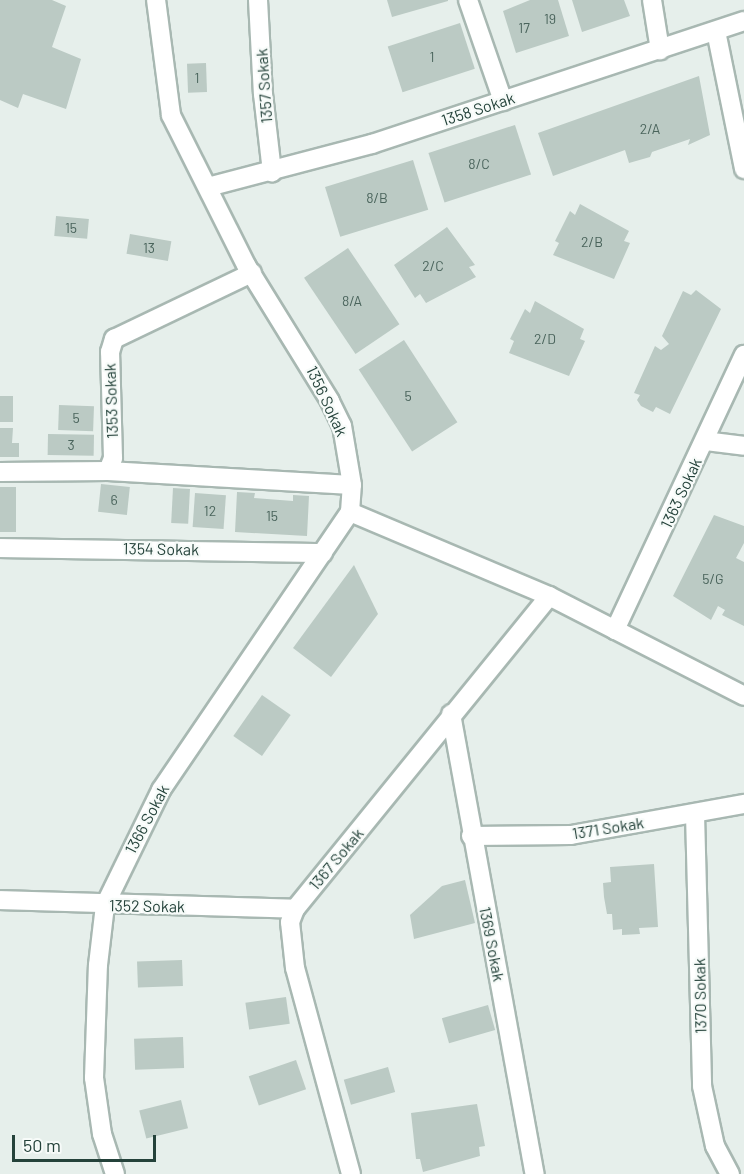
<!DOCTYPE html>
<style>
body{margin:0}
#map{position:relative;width:744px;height:1174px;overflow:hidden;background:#e6efeb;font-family:Barlow,sans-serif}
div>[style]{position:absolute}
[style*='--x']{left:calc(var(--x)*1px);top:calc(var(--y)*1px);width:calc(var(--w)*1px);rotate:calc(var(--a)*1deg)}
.building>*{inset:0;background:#bbcac4;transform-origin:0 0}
.roads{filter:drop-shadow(2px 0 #a8b8b2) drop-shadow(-2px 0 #a8b8b2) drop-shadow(0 2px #a8b8b2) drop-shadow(0 -2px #a8b8b2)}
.minor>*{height:18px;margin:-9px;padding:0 9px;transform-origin:9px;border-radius:9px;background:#fff}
span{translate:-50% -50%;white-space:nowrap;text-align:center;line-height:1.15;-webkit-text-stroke:4.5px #f7fbf9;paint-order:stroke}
.number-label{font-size:14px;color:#4a645c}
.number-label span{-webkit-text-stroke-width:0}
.street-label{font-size:16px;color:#24423a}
.scale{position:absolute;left:12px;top:1135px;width:144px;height:27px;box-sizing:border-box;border:3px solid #24423a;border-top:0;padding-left:8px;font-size:18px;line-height:21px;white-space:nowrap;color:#24423a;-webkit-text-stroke:4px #f7fbf9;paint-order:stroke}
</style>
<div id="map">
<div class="building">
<div style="clip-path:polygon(0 0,52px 0,66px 6px,52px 47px,81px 59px,66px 109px,23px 94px,18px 108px,0 100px)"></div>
<div style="clip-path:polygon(387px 0,448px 0,448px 1px,392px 17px)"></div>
<div style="clip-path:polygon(530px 0,558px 0,569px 36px,516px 53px,503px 11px)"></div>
<div style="clip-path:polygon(572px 0,624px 0,630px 16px,582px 32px)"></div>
<div style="left:460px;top:23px;width:48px;height:76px;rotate:72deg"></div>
<div style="left:206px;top:63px;width:29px;height:19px;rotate:88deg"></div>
<div style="clip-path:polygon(699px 76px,710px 135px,688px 145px,690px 139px,652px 152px,650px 157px,629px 163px,625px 150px,553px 176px,538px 133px)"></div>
<div style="left:515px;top:125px;width:52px;height:91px;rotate:72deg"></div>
<div style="left:413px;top:160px;width:52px;height:92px;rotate:73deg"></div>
<div style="clip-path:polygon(580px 204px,629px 231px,624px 241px,630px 243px,614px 279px,553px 255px,559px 243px,555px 241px,570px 211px,575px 215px)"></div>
<div style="left:56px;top:216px;width:33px;height:20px;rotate:5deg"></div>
<div style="clip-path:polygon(447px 227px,475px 265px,469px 267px,476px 277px,426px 303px,420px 294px,415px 298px,394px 265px)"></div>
<div style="left:130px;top:234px;width:42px;height:20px;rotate:10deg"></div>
<div style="left:348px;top:248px;width:92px;height:53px;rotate:56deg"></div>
<div style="clip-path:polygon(696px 290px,721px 309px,670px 414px,656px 407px,653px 412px,641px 406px,637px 400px,640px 395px,634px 393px,655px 346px,661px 350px,669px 344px,662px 336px,683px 291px,691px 295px)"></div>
<div style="clip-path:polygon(535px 301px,584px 329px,580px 339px,585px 341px,569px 376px,509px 353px,514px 341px,510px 339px,525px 309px,530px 313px)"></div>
<div style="left:404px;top:340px;width:98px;height:54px;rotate:57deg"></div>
<div style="left:0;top:396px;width:13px;height:26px"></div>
<div style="left:59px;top:405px;width:35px;height:25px;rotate:2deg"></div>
<div style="clip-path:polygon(0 428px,13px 428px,12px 443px,19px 443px,19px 457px,0 457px)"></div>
<div style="left:48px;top:434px;width:46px;height:21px;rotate:1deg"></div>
<div style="left:101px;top:484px;width:29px;height:28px;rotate:6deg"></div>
<div style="left:0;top:487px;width:16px;height:45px"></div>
<div style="left:173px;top:488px;width:17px;height:35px;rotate:3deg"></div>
<div style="clip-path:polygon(237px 492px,255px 493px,254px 498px,293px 501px,293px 495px,309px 496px,307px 536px,235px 532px)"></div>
<div style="left:195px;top:493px;width:31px;height:34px;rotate:4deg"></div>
<div style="clip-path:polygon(714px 515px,744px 526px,744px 543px,736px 558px,744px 562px,744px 626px,722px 615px,725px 610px,718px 606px,711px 620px,673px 596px)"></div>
<div style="clip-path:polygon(354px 565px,378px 614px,331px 677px,293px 648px)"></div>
<div style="left:262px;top:695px;width:35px;height:50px;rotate:35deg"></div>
<div style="clip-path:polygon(654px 864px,658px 927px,639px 928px,640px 934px,622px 935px,622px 929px,613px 930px,612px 914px,607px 914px,604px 897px,603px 883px,611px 882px,610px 867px)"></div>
<div style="clip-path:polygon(465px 880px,475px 923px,414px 939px,410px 915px,442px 886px)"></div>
<div style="left:182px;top:960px;width:26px;height:45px;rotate:88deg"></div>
<div style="left:286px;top:997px;width:27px;height:41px;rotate:82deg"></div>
<div style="left:488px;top:1005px;width:26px;height:48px;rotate:74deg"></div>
<div style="left:183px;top:1037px;width:31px;height:49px;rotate:88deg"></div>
<div style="left:296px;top:1060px;width:31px;height:50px;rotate:71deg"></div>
<div style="left:388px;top:1067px;width:26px;height:46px;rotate:74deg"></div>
<div style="left:181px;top:1100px;width:29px;height:43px;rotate:76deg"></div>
<div style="clip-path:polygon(477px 1104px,485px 1146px,479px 1147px,480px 1156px,423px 1172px,420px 1159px,416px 1159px,411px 1113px)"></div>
</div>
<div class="roads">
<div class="minor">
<div style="--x:258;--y:0;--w:94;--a:87"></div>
<div style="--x:263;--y:94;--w:79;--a:83.4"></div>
<div style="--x:468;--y:0;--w:107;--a:70.9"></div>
<div style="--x:652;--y:0;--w:51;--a:80.9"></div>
<div style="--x:716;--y:31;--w:141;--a:78.5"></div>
<div style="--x:208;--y:187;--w:170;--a:-14.7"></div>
<div style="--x:372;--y:144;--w:392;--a:-18.3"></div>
<div style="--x:705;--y:441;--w:39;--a:7"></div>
<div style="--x:108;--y:471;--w:244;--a:3.3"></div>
<div style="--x:0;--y:472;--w:108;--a:-0.5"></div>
<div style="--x:108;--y:471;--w:14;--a:-69"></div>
<div style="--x:113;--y:458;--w:106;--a:-91.6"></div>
<div style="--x:110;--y:352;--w:14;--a:-73"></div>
<div style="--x:114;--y:339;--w:153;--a:-25.6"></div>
<div style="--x:350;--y:512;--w:216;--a:22.9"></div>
<div style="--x:549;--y:596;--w:219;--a:27.1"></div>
<div style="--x:0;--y:548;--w:323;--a:0.9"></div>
<div style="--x:615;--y:630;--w:304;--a:-64.9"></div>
<div style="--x:451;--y:714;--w:468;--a:79.7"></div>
<div style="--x:695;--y:814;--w:272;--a:88.5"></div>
<div style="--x:702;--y:1086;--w:61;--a:77.8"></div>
<div style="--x:715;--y:1146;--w:32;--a:62"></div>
<div style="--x:471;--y:836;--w:100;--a:-0.6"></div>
<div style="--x:571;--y:835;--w:176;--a:-10.2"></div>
<div style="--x:0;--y:900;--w:295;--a:1.7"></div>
<div style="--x:115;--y:1174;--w:42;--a:-108"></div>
<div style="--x:102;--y:1134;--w:57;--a:-98.1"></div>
<div style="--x:94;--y:1078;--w:113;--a:-88"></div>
<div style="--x:98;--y:965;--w:60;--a:-83.3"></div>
<div style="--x:105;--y:905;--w:128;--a:-64"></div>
<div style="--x:161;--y:790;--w:336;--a:-55.8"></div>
<div style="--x:350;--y:512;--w:27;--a:-86"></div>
<div style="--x:352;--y:485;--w:60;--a:-99.6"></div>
<div style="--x:342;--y:426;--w:28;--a:-116"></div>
<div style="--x:330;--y:401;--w:160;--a:-121.7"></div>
<div style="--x:246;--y:265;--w:168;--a:-116.6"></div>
<div style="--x:171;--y:115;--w:116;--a:-97.4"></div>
<div style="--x:351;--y:1174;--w:213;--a:-105.2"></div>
<div style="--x:295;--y:968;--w:46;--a:-96.2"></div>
<div style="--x:290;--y:922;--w:14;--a:-69"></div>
<div style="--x:295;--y:909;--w:403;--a:-50.9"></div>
</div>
</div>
<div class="number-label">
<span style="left:550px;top:19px">19</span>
<span style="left:524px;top:28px">17</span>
<span style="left:432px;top:57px">1</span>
<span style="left:197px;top:78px">1</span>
<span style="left:650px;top:129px">2/A</span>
<span style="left:479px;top:164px">8/C</span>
<span style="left:377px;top:198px">8/B</span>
<span style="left:71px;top:228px">15</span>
<span style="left:592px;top:242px">2/B</span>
<span style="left:149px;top:248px">13</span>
<span style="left:433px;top:266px">2/C</span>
<span style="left:352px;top:301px">8/A</span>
<span style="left:545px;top:339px">2/D</span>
<span style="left:408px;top:396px">5</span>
<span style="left:76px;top:418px">5</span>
<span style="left:71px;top:445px">3</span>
<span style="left:114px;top:500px">6</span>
<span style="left:210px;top:511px">12</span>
<span style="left:272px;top:516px">15</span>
<span style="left:713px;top:579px">5/G</span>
</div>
<div class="street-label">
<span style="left:264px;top:86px;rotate:-94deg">1357 Sokak</span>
<span style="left:478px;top:109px;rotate:-18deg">1358 Sokak</span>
<span style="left:111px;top:401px;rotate:-92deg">1353 Sokak</span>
<span style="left:327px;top:401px;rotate:65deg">1356 Sokak</span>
<span style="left:681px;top:493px;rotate:-65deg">1363 Sokak</span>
<span style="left:161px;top:549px;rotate:1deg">1354 Sokak</span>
<span style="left:147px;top:819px;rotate:-62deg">1366 Sokak</span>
<span style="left:608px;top:828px;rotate:-9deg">1371 Sokak</span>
<span style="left:336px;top:859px;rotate:-50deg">1367 Sokak</span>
<span style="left:147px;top:906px;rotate:1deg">1352 Sokak</span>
<span style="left:492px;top:944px;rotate:79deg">1369 Sokak</span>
<span style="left:700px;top:996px;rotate:-91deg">1370 Sokak</span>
</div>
<div class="scale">50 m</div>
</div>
